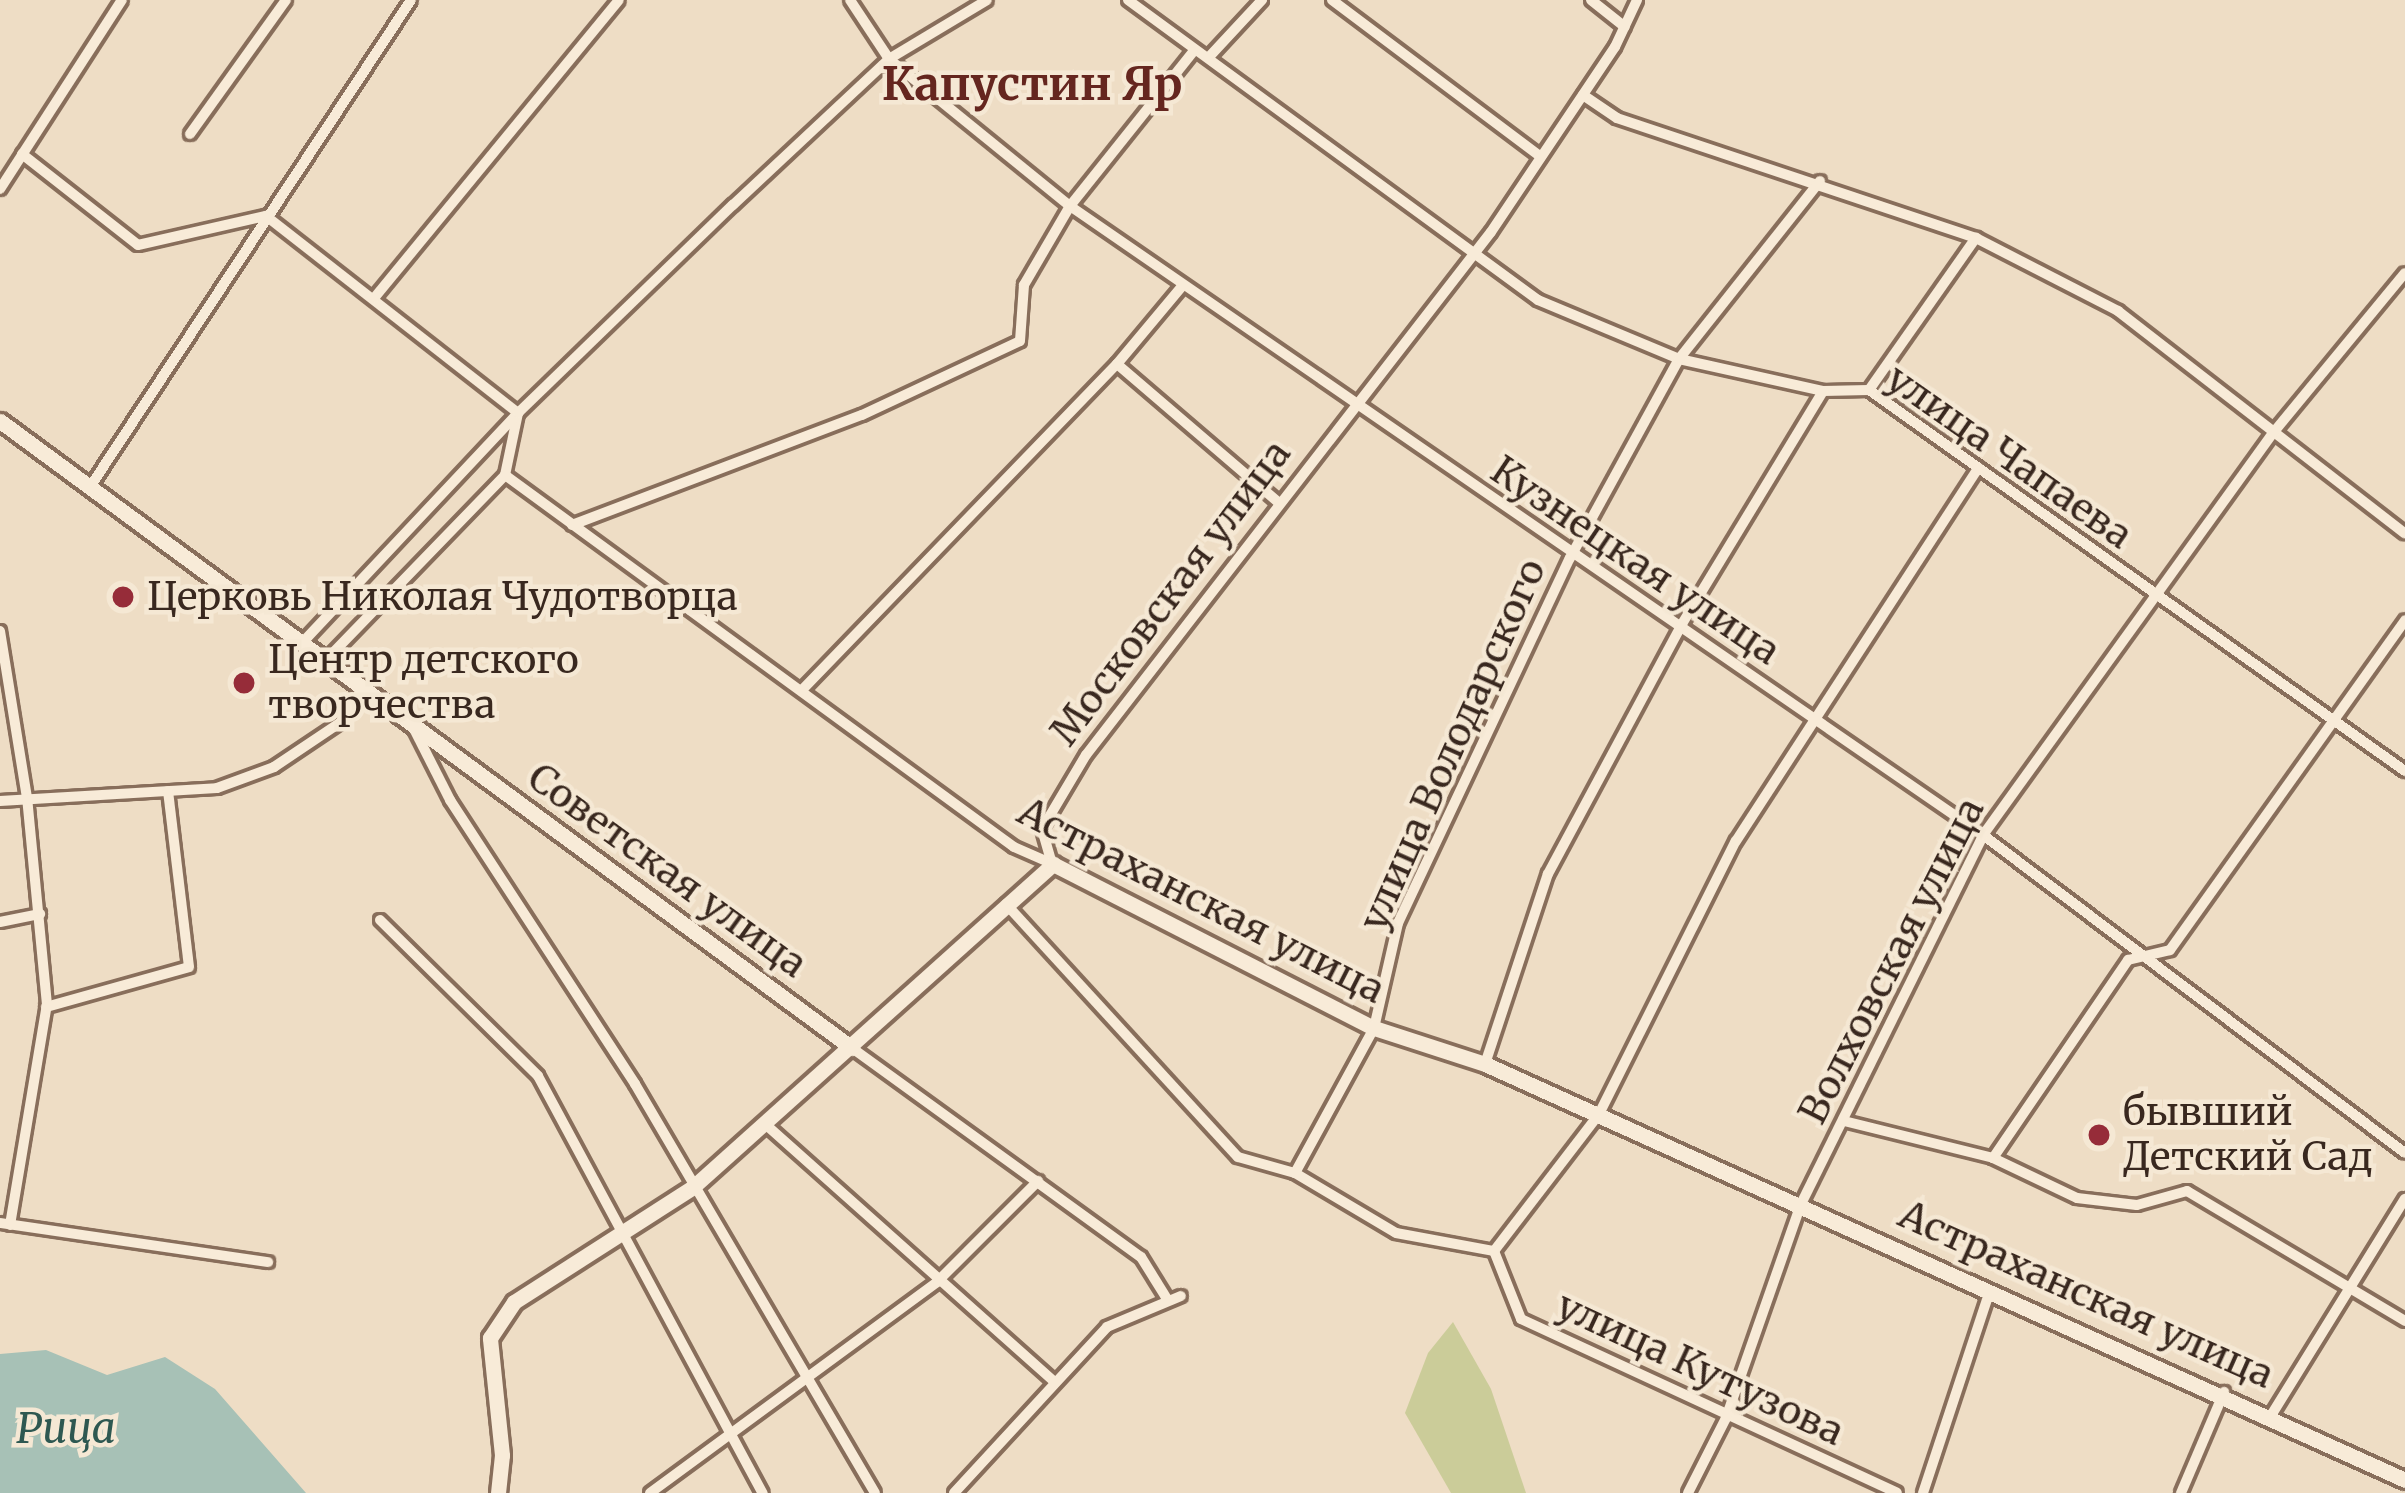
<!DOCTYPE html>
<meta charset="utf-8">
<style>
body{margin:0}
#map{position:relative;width:2405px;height:1493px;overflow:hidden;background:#eeddc5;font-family:Merriweather,serif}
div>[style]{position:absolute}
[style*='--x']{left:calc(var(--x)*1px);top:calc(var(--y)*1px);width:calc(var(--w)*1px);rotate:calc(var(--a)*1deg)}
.green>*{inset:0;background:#cbcc99}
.water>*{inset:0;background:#a7c1b6}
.roads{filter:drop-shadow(3px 0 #886e5b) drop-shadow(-3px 0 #886e5b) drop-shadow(0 3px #886e5b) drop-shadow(0 -3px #886e5b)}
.street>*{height:10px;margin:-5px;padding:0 5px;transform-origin:5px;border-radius:5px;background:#f8ebd8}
.secondary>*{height:15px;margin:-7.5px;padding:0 7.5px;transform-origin:7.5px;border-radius:7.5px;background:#f8ebd8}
.dots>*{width:33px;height:33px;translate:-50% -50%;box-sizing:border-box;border:6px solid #f5e8d4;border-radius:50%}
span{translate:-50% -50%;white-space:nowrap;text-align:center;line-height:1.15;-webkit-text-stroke:9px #f5e8d4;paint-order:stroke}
.street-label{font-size:39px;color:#39281f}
.poi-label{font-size:39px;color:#39281f}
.left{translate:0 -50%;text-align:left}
.water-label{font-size:42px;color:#2e5851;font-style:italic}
.quarter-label{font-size:45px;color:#65261f;font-weight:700}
</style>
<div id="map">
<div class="green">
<div style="clip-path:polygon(1453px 1322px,1491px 1389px,1526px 1493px,1451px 1493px,1405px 1413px,1428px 1353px)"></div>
</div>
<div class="water">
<div style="clip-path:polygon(46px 1350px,107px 1375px,165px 1357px,215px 1389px,306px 1493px,0 1493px,0 1354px)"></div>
</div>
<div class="roads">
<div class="street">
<div style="--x:850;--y:0;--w:71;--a:56.5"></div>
<div style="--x:889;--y:59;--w:233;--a:39.1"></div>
<div style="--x:1070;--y:206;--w:1109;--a:34.56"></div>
<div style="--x:1983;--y:835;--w:528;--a:37"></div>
<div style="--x:1128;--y:0;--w:508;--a:36.19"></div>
<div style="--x:1538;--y:300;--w:153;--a:22.7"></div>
<div style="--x:1679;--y:359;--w:148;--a:12.5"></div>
<div style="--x:1823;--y:391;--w:46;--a:-1.2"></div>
<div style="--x:1869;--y:390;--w:658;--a:35.41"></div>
<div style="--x:1332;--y:0;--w:261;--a:36.9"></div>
<div style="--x:1591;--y:0;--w:43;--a:38.5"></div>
<div style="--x:1209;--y:57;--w:78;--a:-47.1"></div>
<div style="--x:1583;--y:95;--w:41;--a:34.1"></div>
<div style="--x:1617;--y:118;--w:379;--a:18.5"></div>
<div style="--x:1976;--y:238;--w:160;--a:27.2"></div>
<div style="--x:2118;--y:311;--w:363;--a:37.8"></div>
<div style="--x:190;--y:134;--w:165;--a:-54.4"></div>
<div style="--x:22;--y:154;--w:147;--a:38.1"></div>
<div style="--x:138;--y:245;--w:131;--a:-12.8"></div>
<div style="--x:266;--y:216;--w:320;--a:38"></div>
<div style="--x:518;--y:413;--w:63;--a:101.8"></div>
<div style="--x:505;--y:475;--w:630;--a:36.16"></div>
<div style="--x:1014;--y:847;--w:43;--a:23.6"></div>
<div style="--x:0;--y:189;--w:225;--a:-57.2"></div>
<div style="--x:375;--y:297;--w:384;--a:-50.6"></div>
<div style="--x:1117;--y:364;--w:213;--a:40.6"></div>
<div style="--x:1869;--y:390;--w:186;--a:-54.9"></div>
<div style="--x:90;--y:487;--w:583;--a:-56.61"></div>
<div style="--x:572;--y:525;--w:310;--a:-20.8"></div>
<div style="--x:862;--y:415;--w:174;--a:-25.1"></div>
<div style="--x:1020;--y:341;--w:56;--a:-85.9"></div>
<div style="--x:1024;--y:285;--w:91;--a:-59.8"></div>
<div style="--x:1070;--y:206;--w:196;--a:-51.4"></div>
<div style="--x:0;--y:631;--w:168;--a:80.8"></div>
<div style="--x:27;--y:797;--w:208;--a:84.5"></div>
<div style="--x:47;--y:1004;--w:224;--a:99.5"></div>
<div style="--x:302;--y:643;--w:316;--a:-46.8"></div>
<div style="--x:518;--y:413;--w:299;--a:-44.1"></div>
<div style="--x:733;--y:205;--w:214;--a:-43.1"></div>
<div style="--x:889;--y:59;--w:114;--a:-31"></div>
<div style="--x:325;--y:661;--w:259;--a:-45.9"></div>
<div style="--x:802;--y:690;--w:453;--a:-46"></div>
<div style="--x:1117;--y:364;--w:103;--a:-50.1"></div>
<div style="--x:413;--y:727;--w:82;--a:63.1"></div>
<div style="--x:450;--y:800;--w:339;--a:56.9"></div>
<div style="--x:635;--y:1084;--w:474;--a:59.6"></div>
<div style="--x:0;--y:801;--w:217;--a:-3.4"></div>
<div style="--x:217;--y:788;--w:61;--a:-20.2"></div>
<div style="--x:274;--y:767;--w:81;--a:-33.9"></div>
<div style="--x:341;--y:722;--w:40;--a:-58"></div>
<div style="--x:1052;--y:864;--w:36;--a:-106"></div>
<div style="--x:1042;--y:829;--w:86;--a:-59.3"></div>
<div style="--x:1086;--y:755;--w:661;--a:-52.25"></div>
<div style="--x:1491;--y:232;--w:223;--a:-56.2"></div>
<div style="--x:1615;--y:47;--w:52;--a:-64.9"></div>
<div style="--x:1006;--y:904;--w:343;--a:47.5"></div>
<div style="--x:1238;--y:1157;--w:59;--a:15.7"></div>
<div style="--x:1295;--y:1173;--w:117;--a:30.7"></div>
<div style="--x:1396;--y:1233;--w:100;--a:10.4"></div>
<div style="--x:1494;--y:1251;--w:73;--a:68.3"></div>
<div style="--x:1521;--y:1319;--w:414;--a:24.8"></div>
<div style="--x:380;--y:920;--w:222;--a:44.6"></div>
<div style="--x:538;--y:1076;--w:474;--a:61.7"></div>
<div style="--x:0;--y:922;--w:41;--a:-11.3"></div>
<div style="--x:46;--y:1007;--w:148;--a:-15.6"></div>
<div style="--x:189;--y:967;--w:177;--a:-96.8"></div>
<div style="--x:852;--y:1048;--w:357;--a:35.9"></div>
<div style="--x:1141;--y:1257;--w:49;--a:58.2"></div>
<div style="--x:1485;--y:1064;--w:200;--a:-71.7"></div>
<div style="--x:1548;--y:874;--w:284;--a:-61.8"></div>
<div style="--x:1682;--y:624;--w:272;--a:-58.8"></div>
<div style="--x:1844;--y:1121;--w:154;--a:13.9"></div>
<div style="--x:1993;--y:1158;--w:93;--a:25.5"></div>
<div style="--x:2077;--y:1198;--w:60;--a:6.7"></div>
<div style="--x:2137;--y:1205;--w:52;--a:-15.6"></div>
<div style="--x:2187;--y:1191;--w:254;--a:30.8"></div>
<div style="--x:764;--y:1123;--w:388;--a:41.7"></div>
<div style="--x:1993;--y:1158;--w:240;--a:-55.7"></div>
<div style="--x:2128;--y:960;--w:43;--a:-13.4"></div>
<div style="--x:2170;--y:950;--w:405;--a:-54.5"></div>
<div style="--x:1295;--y:1173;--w:165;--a:-61.4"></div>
<div style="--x:1374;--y:1028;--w:108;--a:-77.1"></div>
<div style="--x:1398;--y:923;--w:403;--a:-64.8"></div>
<div style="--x:1570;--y:558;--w:227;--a:-61.3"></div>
<div style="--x:1679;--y:359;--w:227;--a:-51.6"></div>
<div style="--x:0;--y:1223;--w:271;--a:8.3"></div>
<div style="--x:1494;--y:1251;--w:173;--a:-52.5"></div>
<div style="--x:1599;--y:1114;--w:305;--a:-63.4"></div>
<div style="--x:1736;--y:841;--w:445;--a:-57"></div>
<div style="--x:2272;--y:1414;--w:253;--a:-58.3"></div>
<div style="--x:650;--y:1493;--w:356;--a:-36.3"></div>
<div style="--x:937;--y:1282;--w:143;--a:-45"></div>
<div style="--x:954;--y:1493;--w:226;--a:-47.3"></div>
<div style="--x:1107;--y:1327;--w:80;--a:-22.7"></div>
<div style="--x:1688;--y:1493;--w:84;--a:-63.1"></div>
<div style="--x:1726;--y:1418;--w:227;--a:-70.7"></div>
<div style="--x:1801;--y:1204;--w:411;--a:-63.7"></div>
<div style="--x:1983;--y:835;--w:496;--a:-54.2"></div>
<div style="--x:2273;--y:433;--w:207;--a:-50.5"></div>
<div style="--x:1923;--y:1493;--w:213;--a:-71.7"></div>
<div style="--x:2181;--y:1493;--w:110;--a:-66.9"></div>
</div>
<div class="secondary">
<div style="--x:0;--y:421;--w:1058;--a:36.35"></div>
<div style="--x:498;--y:1493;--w:38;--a:-84"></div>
<div style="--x:502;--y:1455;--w:118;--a:-95.9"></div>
<div style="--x:490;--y:1338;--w:43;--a:-56.3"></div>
<div style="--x:514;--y:1302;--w:213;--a:-32.7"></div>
<div style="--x:693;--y:1187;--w:484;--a:-41.9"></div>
<div style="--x:1053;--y:864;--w:360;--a:27.1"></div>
<div style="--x:1374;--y:1028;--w:117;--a:18"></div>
<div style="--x:1485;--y:1064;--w:1010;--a:24.33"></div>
</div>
</div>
<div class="dots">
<div style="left:123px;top:597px;background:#962c39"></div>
<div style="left:244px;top:683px;background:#962c39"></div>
<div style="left:2099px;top:1135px;background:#962c39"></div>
</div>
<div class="street-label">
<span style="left:2009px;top:457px;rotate:35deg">улица Чапаева</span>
<span style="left:1635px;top:561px;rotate:34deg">Кузнецкая улица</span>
<span style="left:1171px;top:593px;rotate:-53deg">Московская улица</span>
<span style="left:1453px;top:745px;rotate:-66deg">улица Володарского</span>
<span style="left:667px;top:871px;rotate:36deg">Советская улица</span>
<span style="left:1201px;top:901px;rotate:27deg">Астраханская улица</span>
<span style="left:1892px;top:961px;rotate:-63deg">Волховская улица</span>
<span style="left:2086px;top:1295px;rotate:24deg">Астраханская улица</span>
<span style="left:1700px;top:1369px;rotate:25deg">улица Кутузова</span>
</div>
<div class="poi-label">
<span class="left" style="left:147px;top:597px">Церковь Николая Чудотворца</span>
<span class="left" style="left:268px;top:683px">Центр детского<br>творчества</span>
<span class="left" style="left:2123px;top:1135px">бывший<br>Детский Сад</span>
</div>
<div class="water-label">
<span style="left:66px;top:1428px">Рица</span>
</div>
<div class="quarter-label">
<span style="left:1032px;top:85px">Капустин Яр</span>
</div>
</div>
